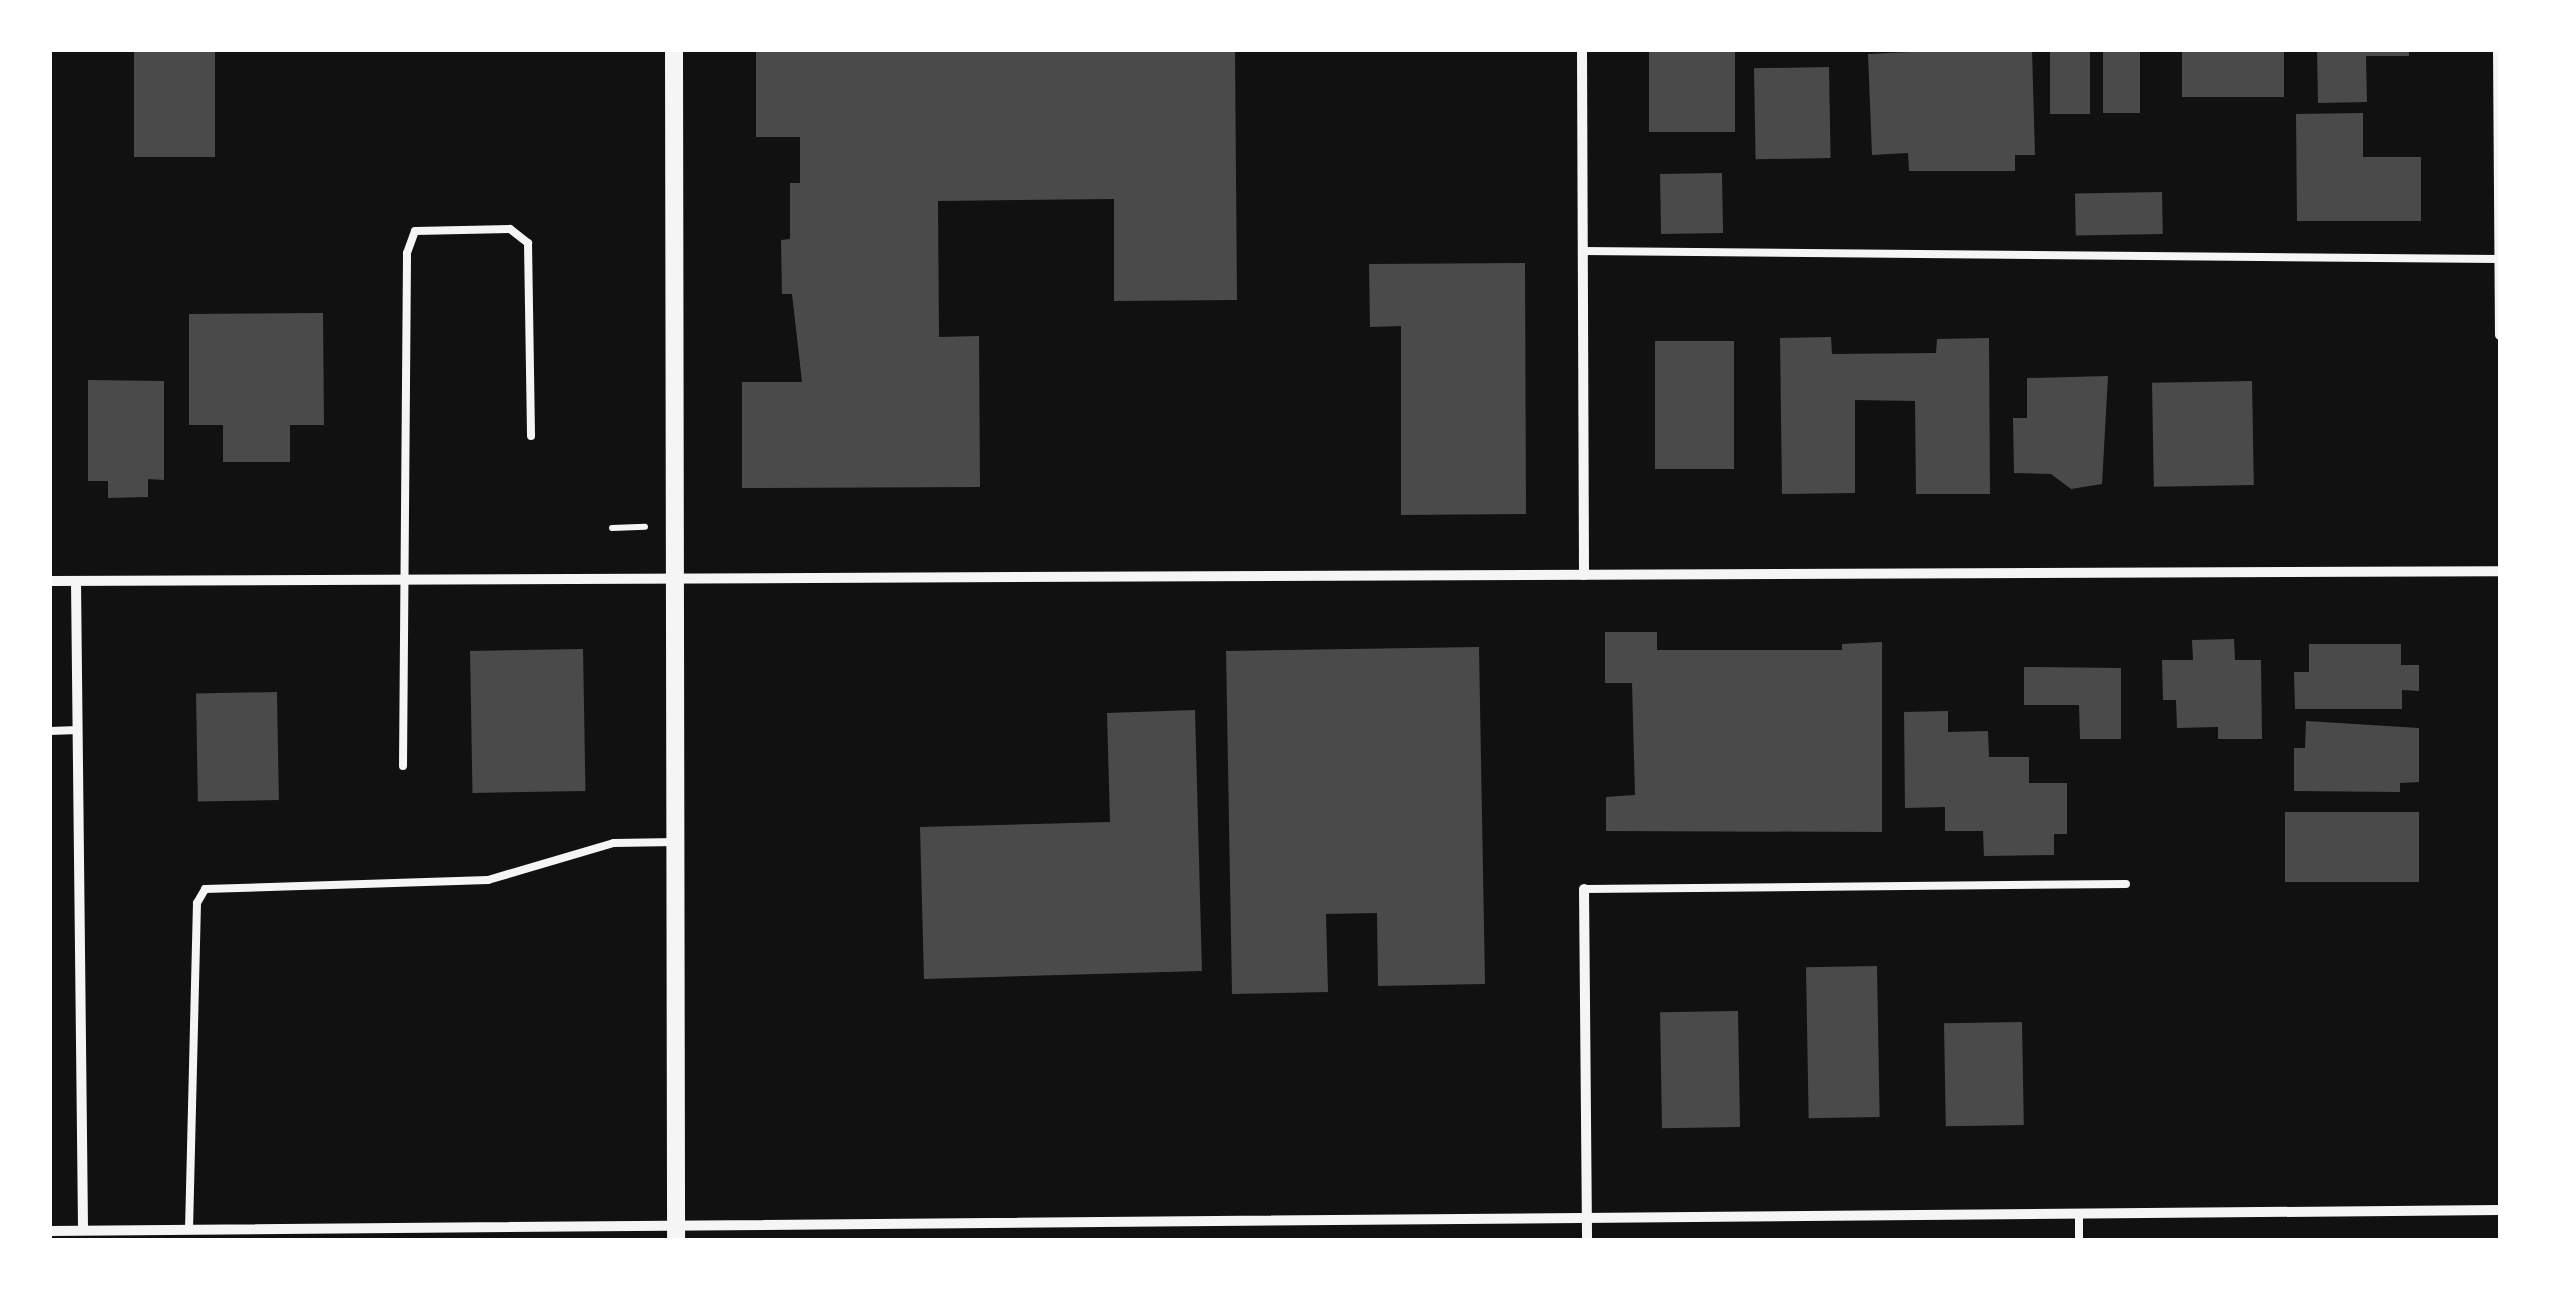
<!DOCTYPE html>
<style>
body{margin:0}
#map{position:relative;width:2550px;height:1290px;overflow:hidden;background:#111;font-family:Inter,sans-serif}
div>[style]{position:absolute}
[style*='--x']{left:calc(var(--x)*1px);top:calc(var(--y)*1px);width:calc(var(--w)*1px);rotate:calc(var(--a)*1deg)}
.building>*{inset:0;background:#4a4a4a;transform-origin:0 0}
.path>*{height:6px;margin:-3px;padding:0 3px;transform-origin:3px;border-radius:3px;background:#f5f5f5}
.service>*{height:8px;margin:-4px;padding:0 4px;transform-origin:4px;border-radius:4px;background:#f5f5f5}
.minor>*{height:10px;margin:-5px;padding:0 5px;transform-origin:5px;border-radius:5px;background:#f5f5f5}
.tertiary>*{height:18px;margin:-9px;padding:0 9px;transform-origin:9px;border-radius:9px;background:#f5f5f5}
span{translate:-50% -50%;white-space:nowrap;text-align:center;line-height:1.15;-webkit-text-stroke:10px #fff;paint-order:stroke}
.frame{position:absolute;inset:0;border:52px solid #fff;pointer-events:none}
</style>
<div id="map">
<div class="building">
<div style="left:134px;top:50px;width:81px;height:107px"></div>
<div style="clip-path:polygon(756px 50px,1235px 50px,1237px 300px,1114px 301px,1114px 199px,938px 201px,939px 337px,979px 336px,980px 487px,742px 488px,742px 382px,802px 382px,792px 294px,782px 294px,781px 240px,790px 239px,790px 183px,800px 183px,800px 137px,756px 137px)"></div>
<div style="left:1649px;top:50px;width:86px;height:82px"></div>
<div style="clip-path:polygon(1952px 50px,2032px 50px,2035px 155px,2015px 155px,2015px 171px,1909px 171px,1908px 153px,1872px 155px,1868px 54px)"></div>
<div style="left:2050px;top:50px;width:40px;height:64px"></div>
<div style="left:2103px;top:50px;width:37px;height:63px"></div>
<div style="left:2182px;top:50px;width:102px;height:47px"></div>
<div style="clip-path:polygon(2317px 50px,2409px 50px,2409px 56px,2366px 56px,2367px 102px,2318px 103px)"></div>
<div style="left:1829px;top:67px;width:91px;height:75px;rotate:89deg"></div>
<div style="clip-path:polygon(2363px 113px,2363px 157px,2421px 157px,2421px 221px,2297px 221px,2296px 114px)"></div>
<div style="left:1722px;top:173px;width:60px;height:62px;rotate:89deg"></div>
<div style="left:2162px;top:192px;width:42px;height:87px;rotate:89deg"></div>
<div style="clip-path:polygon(1525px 263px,1526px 514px,1401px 515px,1401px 326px,1370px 327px,1369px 264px)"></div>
<div style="clip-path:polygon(323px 313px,324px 425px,290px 425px,290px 462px,223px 462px,223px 425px,189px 425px,189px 314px)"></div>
<div style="clip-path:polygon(1831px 337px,1832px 354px,1936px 353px,1937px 339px,1989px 338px,1990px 494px,1916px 494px,1915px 401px,1855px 400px,1855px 493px,1782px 494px,1780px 338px)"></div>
<div style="left:1734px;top:341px;width:128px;height:79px;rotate:90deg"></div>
<div style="clip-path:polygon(2108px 376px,2102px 484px,2071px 489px,2051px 474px,2014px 473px,2013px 418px,2027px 418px,2027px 378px)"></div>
<div style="clip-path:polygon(88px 380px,164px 381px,164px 480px,148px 479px,148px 497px,108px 498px,108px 481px,88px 481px)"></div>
<div style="left:2252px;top:381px;width:104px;height:100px;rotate:89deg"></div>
<div style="clip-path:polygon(1605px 632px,1657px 632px,1657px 650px,1842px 650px,1842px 644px,1882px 642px,1882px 832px,1606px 831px,1606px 797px,1635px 795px,1632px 683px,1605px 683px)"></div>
<div style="clip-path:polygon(2234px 639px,2235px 660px,2261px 660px,2262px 739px,2218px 739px,2218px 727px,2177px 728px,2176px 700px,2163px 700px,2162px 660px,2193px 660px,2192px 640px)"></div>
<div style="clip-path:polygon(2309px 644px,2401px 644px,2401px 665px,2419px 665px,2419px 691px,2402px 690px,2402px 709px,2295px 709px,2294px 672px,2309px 672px)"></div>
<div style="clip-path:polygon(1479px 647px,1485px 984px,1378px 986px,1377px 913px,1326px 914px,1328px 992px,1232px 994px,1226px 651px)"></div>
<div style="left:583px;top:649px;width:142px;height:113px;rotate:89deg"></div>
<div style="clip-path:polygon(2024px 667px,2121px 668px,2121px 739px,2080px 739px,2079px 705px,2024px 705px)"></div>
<div style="left:277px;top:692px;width:108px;height:81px;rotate:89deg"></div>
<div style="clip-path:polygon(1195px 710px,1202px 971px,924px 979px,920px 827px,1110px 822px,1107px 713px)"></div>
<div style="clip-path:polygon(1948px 711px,1948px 732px,1988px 731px,1989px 757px,2029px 757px,2029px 783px,2067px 783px,2067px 834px,2054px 834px,2054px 855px,1984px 856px,1983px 831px,1945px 831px,1945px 807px,1905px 808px,1904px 712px)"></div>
<div style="clip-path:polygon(2306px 721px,2419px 728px,2419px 782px,2400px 783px,2400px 792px,2294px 791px,2294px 748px,2305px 748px)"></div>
<div style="left:2285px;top:812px;width:134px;height:70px"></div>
<div style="left:1877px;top:966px;width:151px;height:71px;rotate:89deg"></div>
<div style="left:1738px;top:1011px;width:116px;height:78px;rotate:89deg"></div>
<div style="left:2022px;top:1022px;width:103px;height:78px;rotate:89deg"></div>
</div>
<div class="path">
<div style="--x:612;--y:528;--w:33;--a:-2"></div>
</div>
<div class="service">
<div style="--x:1583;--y:251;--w:916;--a:0.5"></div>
<div style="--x:50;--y:731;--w:28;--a:-2"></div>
<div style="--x:403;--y:766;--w:513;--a:-89.55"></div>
<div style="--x:407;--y:253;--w:23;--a:-70"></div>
<div style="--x:415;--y:231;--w:95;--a:-1.2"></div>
<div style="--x:510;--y:229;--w:23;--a:38"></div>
<div style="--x:528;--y:243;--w:193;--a:89.1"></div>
<div style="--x:1584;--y:889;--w:542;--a:-0.53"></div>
<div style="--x:2079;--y:1217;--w:23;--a:90"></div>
<div style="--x:189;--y:1230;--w:327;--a:-88.6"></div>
<div style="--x:197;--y:903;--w:16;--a:-60"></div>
<div style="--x:205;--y:889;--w:283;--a:-1.8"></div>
<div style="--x:488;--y:880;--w:131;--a:-16.4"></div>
<div style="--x:614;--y:843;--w:62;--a:-0.9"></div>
</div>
<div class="minor">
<div style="--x:1582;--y:50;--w:525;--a:89.78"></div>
<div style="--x:2498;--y:50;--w:285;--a:89.6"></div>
<div style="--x:50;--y:581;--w:2450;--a:-0.23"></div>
<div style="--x:76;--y:581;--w:649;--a:89.38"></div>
<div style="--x:1584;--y:889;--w:351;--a:89.5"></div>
<div style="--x:50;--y:1231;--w:2450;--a:-0.49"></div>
</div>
<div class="tertiary">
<div style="--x:674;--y:50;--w:1190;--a:89.9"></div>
</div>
<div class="frame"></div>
</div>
